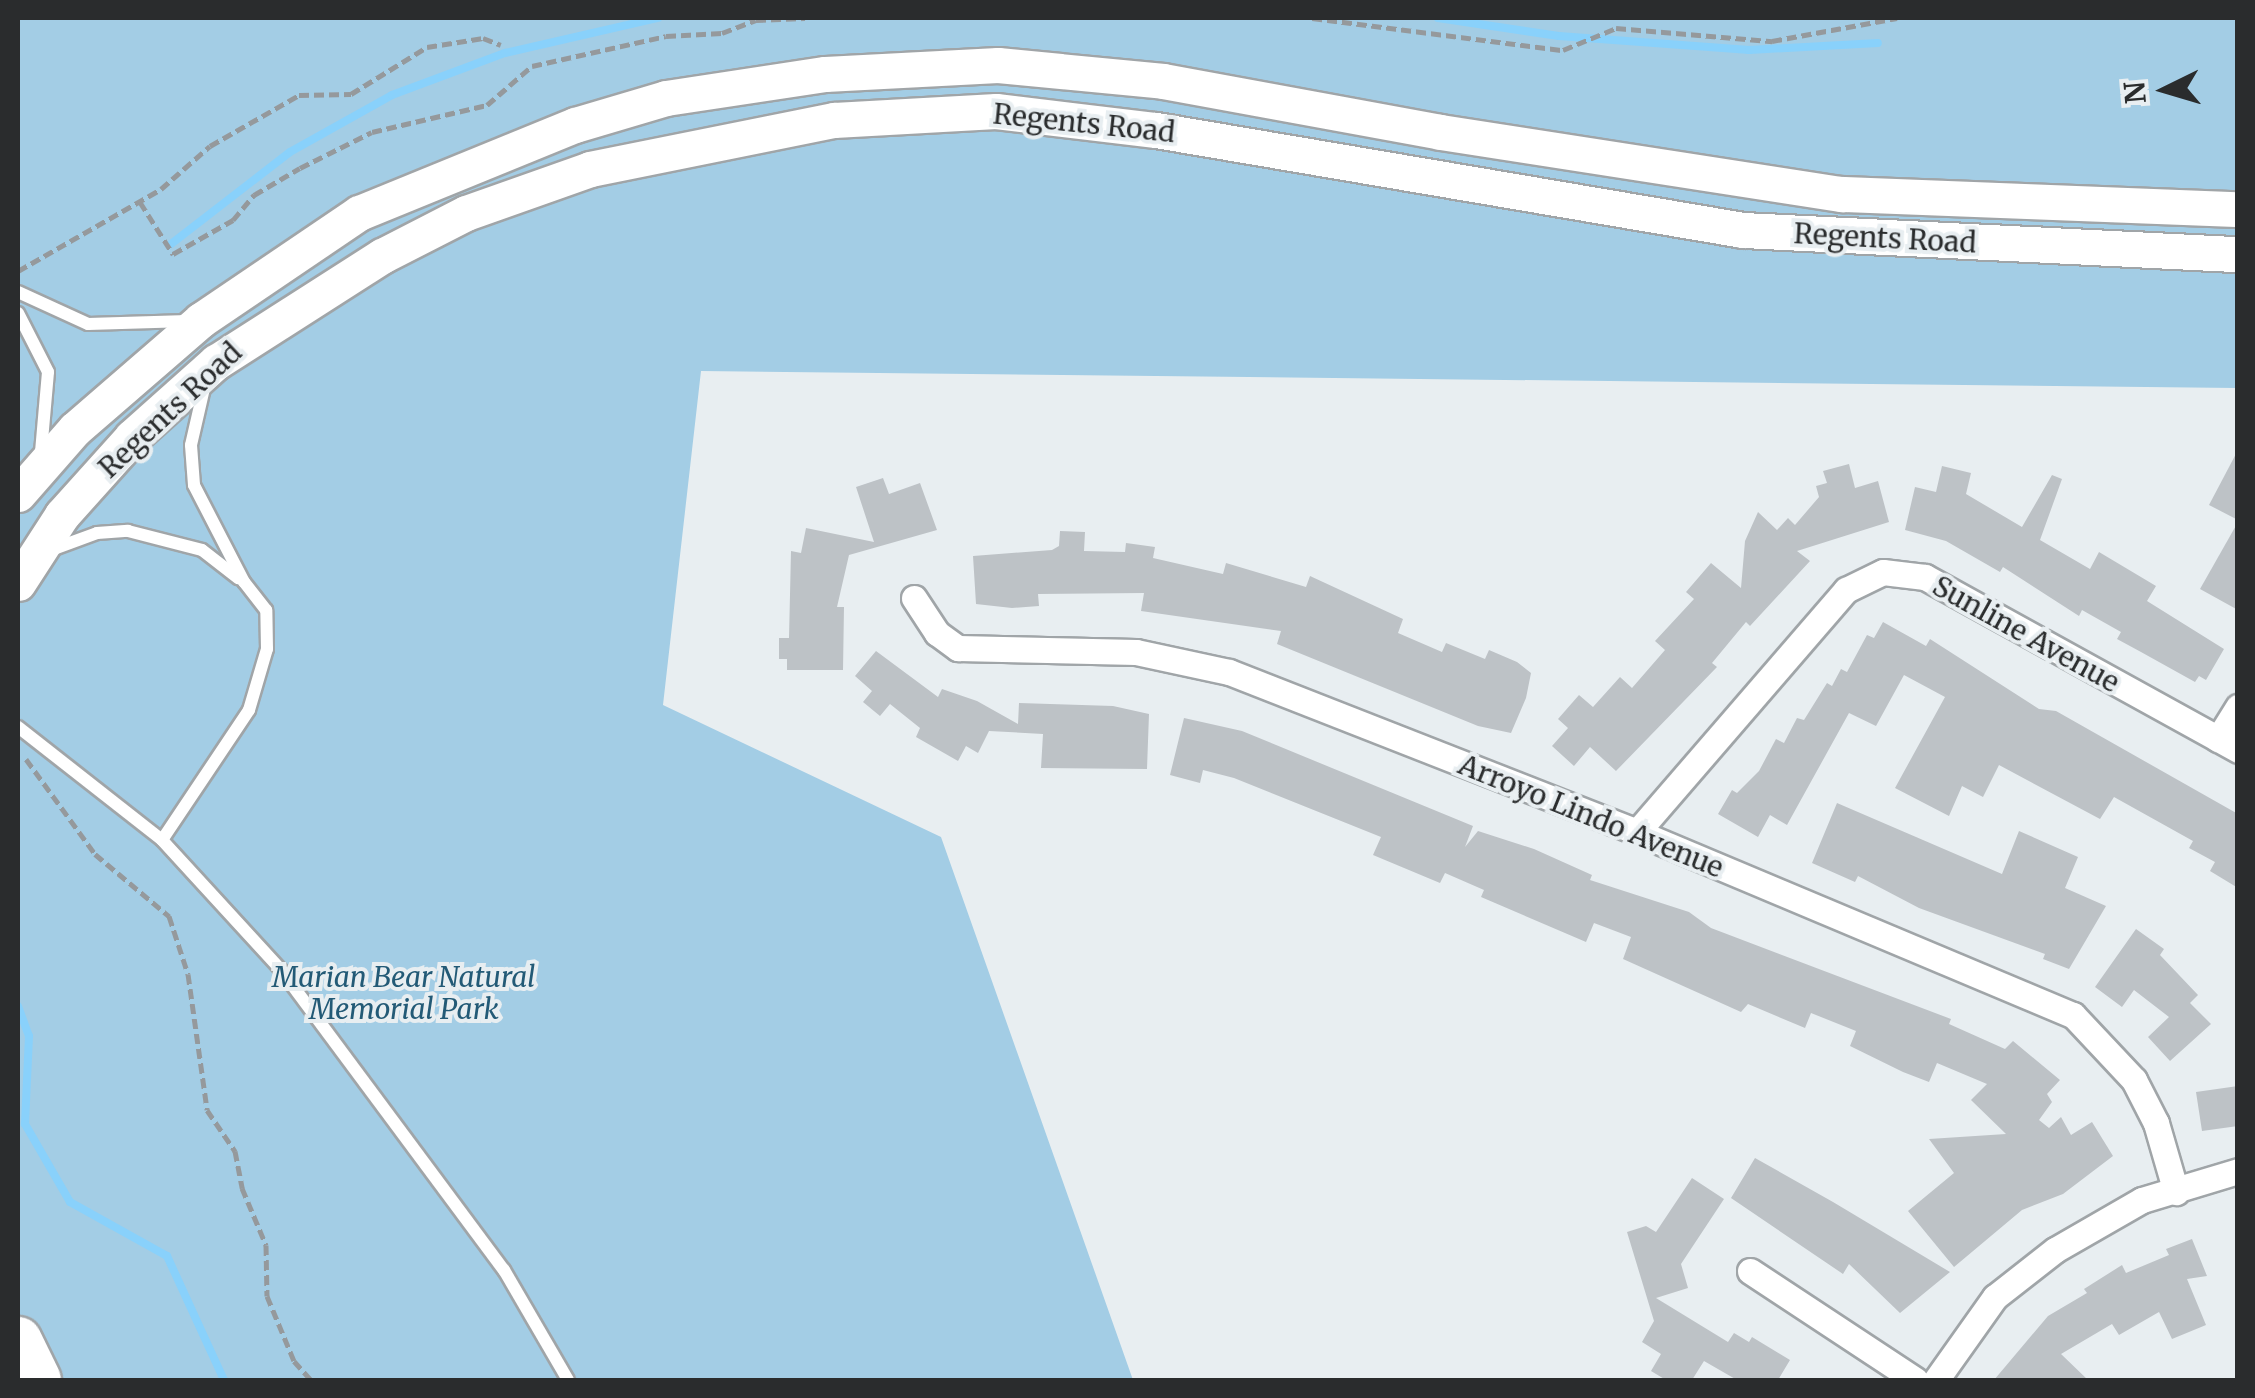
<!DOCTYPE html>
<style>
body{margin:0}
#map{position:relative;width:2255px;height:1398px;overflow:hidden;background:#e8eef1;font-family:Merriweather,serif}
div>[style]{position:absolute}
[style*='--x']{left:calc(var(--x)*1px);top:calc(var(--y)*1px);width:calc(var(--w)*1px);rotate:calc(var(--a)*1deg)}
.green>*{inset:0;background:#a3cde5}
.stream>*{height:8px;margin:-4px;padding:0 4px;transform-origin:4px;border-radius:4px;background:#89d1fb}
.building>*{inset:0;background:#bdc2c6}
.path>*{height:5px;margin-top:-2.5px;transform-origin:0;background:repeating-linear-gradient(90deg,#95999c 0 10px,transparent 0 15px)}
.roads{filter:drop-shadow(2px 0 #a0a5a8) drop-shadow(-2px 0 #a0a5a8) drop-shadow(0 2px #a0a5a8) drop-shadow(0 -2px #a0a5a8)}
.service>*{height:12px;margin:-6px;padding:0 6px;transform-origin:6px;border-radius:6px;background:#fff}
.minor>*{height:25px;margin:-12.5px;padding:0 12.5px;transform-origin:12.5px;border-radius:12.5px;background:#fff}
.secondary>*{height:35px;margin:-17.5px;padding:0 17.5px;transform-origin:17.5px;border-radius:17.5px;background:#fff}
.motorway>*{height:48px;margin:-24px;padding:0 24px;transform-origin:24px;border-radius:24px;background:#fff}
span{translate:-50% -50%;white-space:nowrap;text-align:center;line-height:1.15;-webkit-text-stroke:8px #e8eef1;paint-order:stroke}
.street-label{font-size:28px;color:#2a2c2d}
.park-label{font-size:28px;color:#235a76;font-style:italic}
.frame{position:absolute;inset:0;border:20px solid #2a2c2d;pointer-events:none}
.north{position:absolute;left:2115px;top:40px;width:100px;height:100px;-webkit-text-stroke:8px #e8eef1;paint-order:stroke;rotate:265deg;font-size:28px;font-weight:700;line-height:40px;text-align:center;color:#2a2c2d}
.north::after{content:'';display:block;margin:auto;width:35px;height:45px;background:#2a2c2d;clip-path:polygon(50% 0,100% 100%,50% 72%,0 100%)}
</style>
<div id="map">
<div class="green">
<div style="clip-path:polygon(18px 18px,2237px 18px,2237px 388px,701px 371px,663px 705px,941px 837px,1133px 1380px,18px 1380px)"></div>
</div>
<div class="stream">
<div style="--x:1438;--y:18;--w:122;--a:8.5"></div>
<div style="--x:1559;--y:36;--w:191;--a:4.2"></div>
<div style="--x:1749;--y:50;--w:129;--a:-3.1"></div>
<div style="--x:171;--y:244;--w:150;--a:-37.7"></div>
<div style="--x:290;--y:152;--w:117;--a:-29.2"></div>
<div style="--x:392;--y:95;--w:121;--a:-20.4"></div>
<div style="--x:505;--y:53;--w:157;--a:-12.9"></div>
<div style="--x:18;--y:1006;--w:32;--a:70"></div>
<div style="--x:29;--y:1036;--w:88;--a:92.6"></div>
<div style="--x:25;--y:1124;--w:90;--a:60"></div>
<div style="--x:70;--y:1202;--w:111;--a:29.1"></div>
<div style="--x:167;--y:1256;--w:136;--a:65.3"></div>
</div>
<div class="building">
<div style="clip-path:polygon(2238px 450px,2238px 520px,2209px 505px)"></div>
<div style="clip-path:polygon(1849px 464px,1855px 488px,1878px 481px,1889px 522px,1797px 551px,1810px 561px,1750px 626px,1746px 622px,1712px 663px,1717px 667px,1616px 771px,1590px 747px,1574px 766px,1552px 746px,1568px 728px,1558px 719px,1579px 695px,1593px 707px,1620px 677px,1632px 688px,1665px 650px,1655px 641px,1694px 599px,1686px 592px,1711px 563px,1741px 588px,1745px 541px,1758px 512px,1777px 530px,1788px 518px,1795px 525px,1819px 497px,1816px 486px,1827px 483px,1823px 471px)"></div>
<div style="clip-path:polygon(1942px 466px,1971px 473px,1966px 494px,2022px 527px,2052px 475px,2062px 479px,2040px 540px,2090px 569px,2099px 552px,2156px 586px,2147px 601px,2224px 649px,2206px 680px,2199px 676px,2195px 682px,2141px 652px,2117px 639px,2121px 632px,2082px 610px,2079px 616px,2003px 567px,2000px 572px,1946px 541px,1905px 530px,1915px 487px,1936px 492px)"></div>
<div style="clip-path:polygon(883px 478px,889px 494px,920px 483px,937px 530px,849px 555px,837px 607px,844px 607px,843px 670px,787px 670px,787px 659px,779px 659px,779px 638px,789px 638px,791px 551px,801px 553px,806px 528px,874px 542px,856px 487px)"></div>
<div style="clip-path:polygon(2238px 522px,2238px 610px,2200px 589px)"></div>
<div style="clip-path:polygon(1060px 531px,1085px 532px,1084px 551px,1125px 552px,1126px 543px,1155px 547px,1153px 558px,1223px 574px,1226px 563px,1306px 587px,1310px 576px,1403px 619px,1398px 633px,1442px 652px,1446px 643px,1485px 659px,1489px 650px,1517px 662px,1531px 673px,1526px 698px,1511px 733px,1478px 726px,1277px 644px,1281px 631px,1141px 611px,1144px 593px,1038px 594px,1039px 606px,1012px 608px,976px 604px,973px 556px,1052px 550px,1059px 546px)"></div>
<div style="clip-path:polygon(1883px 622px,1926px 646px,1930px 639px,2039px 709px,2056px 711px,2238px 814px,2238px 888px,2210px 871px,2215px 862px,2189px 848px,2193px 841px,2114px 797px,2100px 819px,1999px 765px,1983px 797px,1962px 786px,1949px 816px,1895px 788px,1945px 697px,1904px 675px,1876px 726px,1849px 713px,1787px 825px,1770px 815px,1758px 837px,1718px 814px,1732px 790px,1737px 793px,1759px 771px,1776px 739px,1784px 743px,1797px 718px,1804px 720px,1827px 683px,1832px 686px,1841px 669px,1847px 672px,1867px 635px,1874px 638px)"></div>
<div style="clip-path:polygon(876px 651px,938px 697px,942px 689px,977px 701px,1018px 724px,1019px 703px,1113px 706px,1149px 714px,1147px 769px,1041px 768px,1043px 734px,989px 731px,978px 753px,966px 746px,958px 761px,916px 737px,920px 728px,890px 704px,880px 716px,863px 702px,872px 691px,855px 676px)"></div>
<div style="clip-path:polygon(1184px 718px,1242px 731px,1473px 826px,1465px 847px,1478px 831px,1534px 849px,1592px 875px,1590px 880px,1689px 912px,1711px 928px,1951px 1019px,1949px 1024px,2005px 1049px,2013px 1041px,2060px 1080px,2047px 1094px,2052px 1102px,2039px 1120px,2049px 1128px,2061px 1117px,2071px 1135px,2092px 1122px,2113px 1156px,2063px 1194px,2022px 1210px,1954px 1267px,1908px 1211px,1954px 1173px,1929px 1139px,2006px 1134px,1971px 1100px,1987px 1084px,1937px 1063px,1929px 1082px,1903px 1072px,1850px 1046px,1856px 1031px,1811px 1013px,1805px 1028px,1748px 1004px,1741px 1012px,1623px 959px,1631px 937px,1594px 923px,1586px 942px,1481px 897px,1484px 890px,1445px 873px,1440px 883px,1373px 855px,1381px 837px,1234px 778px,1203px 770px,1200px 783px,1170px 775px)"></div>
<div style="clip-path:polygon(1837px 803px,2002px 874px,2019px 831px,2078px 857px,2065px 888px,2106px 906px,2069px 969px,2043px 959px,2045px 954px,1919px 908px,1858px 876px,1855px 882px,1812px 863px)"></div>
<div style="clip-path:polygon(2136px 929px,2164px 949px,2160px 955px,2198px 995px,2190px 1003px,2211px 1024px,2170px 1061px,2148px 1037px,2169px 1017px,2134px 990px,2122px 1007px,2095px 987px)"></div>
<div style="clip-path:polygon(2238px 1086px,2238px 1126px,2202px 1131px,2196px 1092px)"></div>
<div style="clip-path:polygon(1755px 1158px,1833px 1202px,1950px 1272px,1900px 1313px,1849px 1264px,1843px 1274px,1731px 1198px)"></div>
<div style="clip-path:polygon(1692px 1178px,1724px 1199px,1681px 1264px,1688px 1288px,1656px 1298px,1728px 1342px,1734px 1333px,1749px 1342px,1752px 1337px,1790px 1360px,1778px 1380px,1737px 1380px,1704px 1361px,1692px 1380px,1666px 1380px,1651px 1371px,1661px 1354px,1642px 1342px,1654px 1321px,1627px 1232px,1646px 1226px,1656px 1232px)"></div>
<div style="clip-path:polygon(2192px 1239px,2207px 1276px,2187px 1279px,2206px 1325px,2172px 1339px,2159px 1312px,2119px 1335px,2112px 1324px,2061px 1354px,2088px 1380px,1994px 1380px,2048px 1316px,2087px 1293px,2084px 1289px,2122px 1265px,2126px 1273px,2169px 1255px,2166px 1249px)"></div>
</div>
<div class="path">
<div style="--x:1312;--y:18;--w:253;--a:7.3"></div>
<div style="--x:1563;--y:50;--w:57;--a:-22.5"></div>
<div style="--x:1616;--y:28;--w:157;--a:4.8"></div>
<div style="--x:1772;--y:41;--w:127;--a:-10.4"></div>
<div style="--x:140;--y:202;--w:62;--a:57.6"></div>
<div style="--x:173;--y:254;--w:69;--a:-29.5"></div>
<div style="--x:233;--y:220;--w:33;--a:-50"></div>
<div style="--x:254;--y:195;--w:53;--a:-30.4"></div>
<div style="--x:300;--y:168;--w:80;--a:-26.6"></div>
<div style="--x:372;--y:132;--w:118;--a:-13.2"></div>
<div style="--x:487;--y:105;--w:60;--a:-40.9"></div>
<div style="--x:532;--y:66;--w:137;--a:-12.6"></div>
<div style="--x:666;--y:36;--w:56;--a:-3.1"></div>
<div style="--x:722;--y:33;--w:36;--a:-21"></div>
<div style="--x:756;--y:20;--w:49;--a:-2.3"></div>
<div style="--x:18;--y:271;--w:165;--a:-29.8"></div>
<div style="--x:161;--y:189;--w:65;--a:-41.3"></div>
<div style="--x:210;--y:146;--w:103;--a:-29.8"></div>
<div style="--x:299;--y:95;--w:52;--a:-1.1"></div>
<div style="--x:351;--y:94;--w:89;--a:-31.7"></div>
<div style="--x:427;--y:47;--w:57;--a:-9.1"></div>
<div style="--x:483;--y:38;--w:19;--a:21"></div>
<div style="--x:26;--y:759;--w:117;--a:54"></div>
<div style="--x:95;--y:854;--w:97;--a:40"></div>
<div style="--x:169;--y:916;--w:61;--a:71.9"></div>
<div style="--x:188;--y:974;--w:137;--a:82"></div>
<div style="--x:207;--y:1110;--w:50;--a:55.7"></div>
<div style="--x:235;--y:1151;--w:38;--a:79"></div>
<div style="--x:242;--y:1188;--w:62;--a:67.2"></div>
<div style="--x:266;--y:1245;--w:51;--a:88.9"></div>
<div style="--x:267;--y:1296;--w:70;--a:67.4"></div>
<div style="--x:294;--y:1361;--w:25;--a:48"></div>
</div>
<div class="roads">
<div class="service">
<div style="--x:18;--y:292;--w:77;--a:24.6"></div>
<div style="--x:88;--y:324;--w:100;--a:-1.7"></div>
<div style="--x:18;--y:313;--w:66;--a:63"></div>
<div style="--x:48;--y:372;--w:80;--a:95"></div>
<div style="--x:48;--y:551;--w:52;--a:-20.2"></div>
<div style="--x:97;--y:533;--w:31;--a:-4"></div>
<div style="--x:128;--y:531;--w:76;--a:14.4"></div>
<div style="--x:202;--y:550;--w:46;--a:37.9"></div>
<div style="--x:18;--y:727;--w:183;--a:38.1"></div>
<div style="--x:162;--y:840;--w:176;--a:47.5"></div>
<div style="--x:281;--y:970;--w:374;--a:53.4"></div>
<div style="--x:504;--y:1270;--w:127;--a:59.8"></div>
<div style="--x:162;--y:840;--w:156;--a:-56.2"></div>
<div style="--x:249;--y:710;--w:64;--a:-73.6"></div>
<div style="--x:267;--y:649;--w:39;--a:-91"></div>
<div style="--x:266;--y:610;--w:36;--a:-128"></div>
<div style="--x:244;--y:582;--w:109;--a:-117.3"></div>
<div style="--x:194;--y:485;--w:40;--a:-94.3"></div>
<div style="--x:191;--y:445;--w:63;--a:-77.1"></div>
</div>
<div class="minor">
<div style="--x:914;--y:598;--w:42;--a:56.7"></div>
<div style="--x:937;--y:633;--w:26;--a:36"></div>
<div style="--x:958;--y:648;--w:178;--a:1.3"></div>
<div style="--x:1136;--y:652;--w:95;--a:12.1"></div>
<div style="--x:1229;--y:672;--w:438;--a:21.4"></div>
<div style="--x:1637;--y:832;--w:473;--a:22.8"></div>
<div style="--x:2073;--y:1015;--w:89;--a:46.8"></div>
<div style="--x:2134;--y:1080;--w:48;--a:62.9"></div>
<div style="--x:2156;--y:1123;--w:72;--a:73.8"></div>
<div style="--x:2218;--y:739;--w:38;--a:-58"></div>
<div style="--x:1637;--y:832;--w:320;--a:-49.2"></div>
<div style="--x:1846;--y:590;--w:41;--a:-25.9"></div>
<div style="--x:1883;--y:572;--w:42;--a:6.8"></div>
<div style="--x:1925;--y:577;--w:358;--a:28.9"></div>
<div style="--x:1750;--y:1271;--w:198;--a:33.4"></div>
<div style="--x:1936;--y:1380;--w:102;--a:-54.6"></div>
<div style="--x:1995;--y:1297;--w:76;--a:-38.1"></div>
<div style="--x:2055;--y:1250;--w:100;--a:-29.9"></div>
<div style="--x:2142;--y:1200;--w:100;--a:-16.8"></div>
</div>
<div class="secondary">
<div style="--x:18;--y:494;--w:86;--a:-48.8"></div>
<div style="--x:75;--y:429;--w:167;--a:-40.9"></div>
<div style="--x:201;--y:320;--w:191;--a:-34.1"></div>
<div style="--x:359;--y:213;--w:233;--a:-22.2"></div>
<div style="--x:575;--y:125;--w:95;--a:-16.5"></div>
<div style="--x:666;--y:98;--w:161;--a:-8.6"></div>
<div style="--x:825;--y:74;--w:173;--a:-3"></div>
<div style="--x:998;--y:65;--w:166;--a:5.5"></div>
<div style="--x:1163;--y:81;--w:282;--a:10.4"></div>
<div style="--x:1440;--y:132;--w:407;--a:8.8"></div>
<div style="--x:1842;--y:194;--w:396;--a:2.2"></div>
<div style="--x:18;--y:583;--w:81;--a:-57.1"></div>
<div style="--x:62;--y:515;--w:105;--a:-48.1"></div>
<div style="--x:132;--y:437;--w:113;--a:-41.8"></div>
<div style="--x:216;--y:362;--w:197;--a:-32.6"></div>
<div style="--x:382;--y:256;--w:94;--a:-27.1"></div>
<div style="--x:466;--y:213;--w:132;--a:-19.5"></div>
<div style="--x:590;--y:169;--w:249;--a:-11.4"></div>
<div style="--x:834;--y:120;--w:162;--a:-3.2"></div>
<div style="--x:996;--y:111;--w:161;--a:6.8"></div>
<div style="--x:1156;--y:130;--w:595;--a:9.67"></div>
<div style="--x:1743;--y:230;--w:496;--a:2.8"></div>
</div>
<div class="motorway">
<div style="--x:18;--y:1341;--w:43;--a:64"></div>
</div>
</div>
<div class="street-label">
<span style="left:1084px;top:123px;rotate:6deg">Regents Road</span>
<span style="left:1885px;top:238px;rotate:3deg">Regents Road</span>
<span style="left:170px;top:410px;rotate:-43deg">Regents Road</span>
<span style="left:2026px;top:634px;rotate:29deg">Sunline Avenue</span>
<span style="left:1591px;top:816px;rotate:22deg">Arroyo Lindo Avenue</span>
</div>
<div class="park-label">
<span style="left:404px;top:993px">Marian Bear Natural<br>Memorial Park</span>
</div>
<div class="frame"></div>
<div class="north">N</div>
</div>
